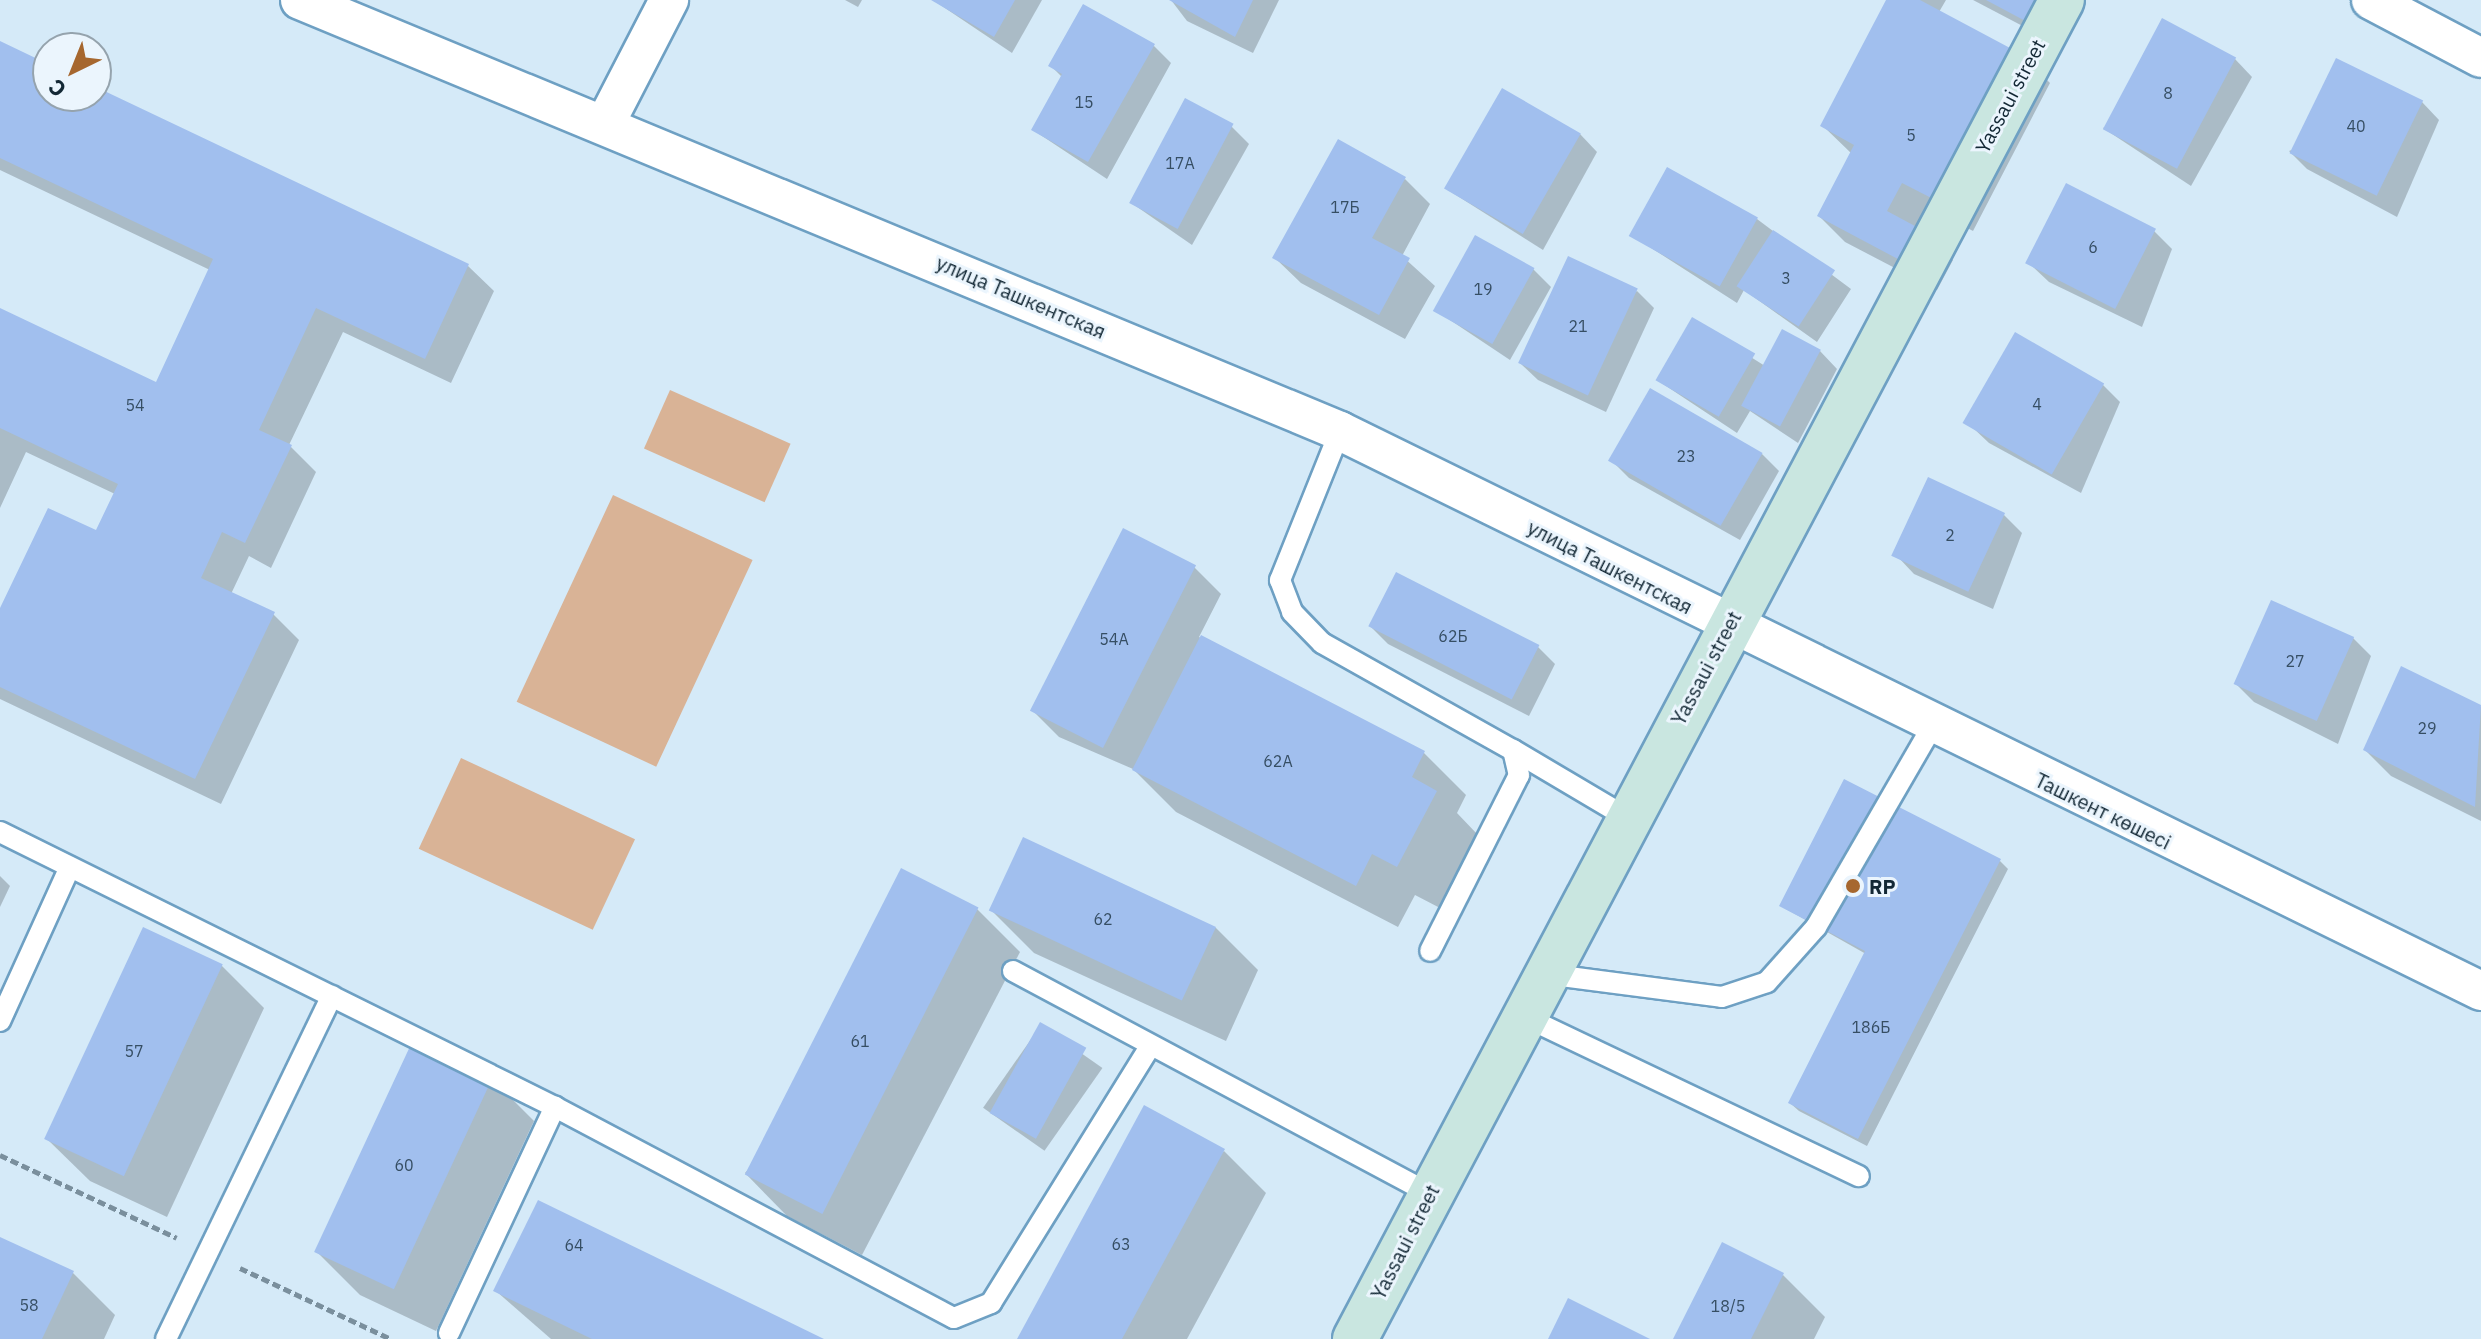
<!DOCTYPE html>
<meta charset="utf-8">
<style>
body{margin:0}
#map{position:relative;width:2481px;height:1339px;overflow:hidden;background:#d5eaf8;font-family:"IBM Plex Sans",sans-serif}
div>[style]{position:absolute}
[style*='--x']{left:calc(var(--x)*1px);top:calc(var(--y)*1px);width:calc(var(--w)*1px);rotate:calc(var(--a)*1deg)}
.green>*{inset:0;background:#d9b396;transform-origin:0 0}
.shadow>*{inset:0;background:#0003;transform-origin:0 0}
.building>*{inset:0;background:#a1bfee;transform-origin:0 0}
.path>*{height:5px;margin-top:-2.5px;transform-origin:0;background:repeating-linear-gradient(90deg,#7a8f9d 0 8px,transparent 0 12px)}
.roads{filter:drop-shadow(2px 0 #6ea0c3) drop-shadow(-2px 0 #6ea0c3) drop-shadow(0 2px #6ea0c3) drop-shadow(0 -2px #6ea0c3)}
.lane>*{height:20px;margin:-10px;padding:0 10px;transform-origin:10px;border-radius:10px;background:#fff}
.street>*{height:38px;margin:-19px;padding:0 19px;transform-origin:19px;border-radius:19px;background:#fff}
.secondary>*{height:44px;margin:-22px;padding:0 22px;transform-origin:22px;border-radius:22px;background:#c9e6e0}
.dots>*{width:22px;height:22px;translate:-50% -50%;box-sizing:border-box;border:4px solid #ebf5fd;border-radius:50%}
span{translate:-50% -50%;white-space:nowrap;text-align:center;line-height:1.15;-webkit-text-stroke:6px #ebf5fd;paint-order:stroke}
.number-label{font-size:16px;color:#364e63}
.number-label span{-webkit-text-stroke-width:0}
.street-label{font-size:20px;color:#132835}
.poi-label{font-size:20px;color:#132835;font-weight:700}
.left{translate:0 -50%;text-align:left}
.north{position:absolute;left:32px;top:32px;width:80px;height:80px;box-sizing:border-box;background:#ebf5fd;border:2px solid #95a3ad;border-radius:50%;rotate:223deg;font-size:22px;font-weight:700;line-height:32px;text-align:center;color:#132835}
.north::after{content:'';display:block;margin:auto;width:28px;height:36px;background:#a6672f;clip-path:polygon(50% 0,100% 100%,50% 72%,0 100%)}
</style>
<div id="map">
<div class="green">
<div style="left:670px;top:390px;width:132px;height:64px;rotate:24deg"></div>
<div style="left:613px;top:495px;width:154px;height:228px;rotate:25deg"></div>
<div style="left:461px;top:758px;width:192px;height:100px;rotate:25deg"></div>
</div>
<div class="shadow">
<div style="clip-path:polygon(845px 0,862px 0,858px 7px)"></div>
<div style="clip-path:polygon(933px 0,1042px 0,1012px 53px)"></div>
<div style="clip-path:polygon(1171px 0,1279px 0,1253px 53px,1187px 21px)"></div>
<div style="clip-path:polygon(1889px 0,1946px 0,1939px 12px,2024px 57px,2050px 83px,1973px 231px,1928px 207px,1927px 234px,1953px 260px,1937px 290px,1845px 242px,1819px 216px,1852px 154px,1823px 126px)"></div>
<div style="clip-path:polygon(1973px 0,2070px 0,2049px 40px)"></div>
<div style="clip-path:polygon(0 43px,48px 66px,48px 96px,96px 96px,96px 89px,468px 266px,494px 291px,451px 383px,343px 332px,289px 445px,316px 472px,271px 568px,249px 556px,231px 594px,273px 614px,299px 640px,221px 804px,0 699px,0 613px,97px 532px,115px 494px,26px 452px,0 508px,0 310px,157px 384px,210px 270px,0 170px)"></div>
<div style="clip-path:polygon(1154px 46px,1171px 63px,1107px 179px,1033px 130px,1063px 78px,1051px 66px)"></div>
<div style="clip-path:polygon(2235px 59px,2252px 77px,2191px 186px,2103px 128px)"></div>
<div style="clip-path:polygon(2422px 102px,2439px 120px,2397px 217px,2307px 169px,2289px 151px)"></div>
<div style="clip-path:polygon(1231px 126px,1249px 144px,1192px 245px,1130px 202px)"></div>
<div style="clip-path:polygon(1580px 134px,1597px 152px,1543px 250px,1448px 190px)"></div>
<div style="clip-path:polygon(1405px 179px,1430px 204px,1402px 256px,1435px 286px,1405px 339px,1301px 283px,1275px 258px)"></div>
<div style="clip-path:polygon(1757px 219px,1851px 289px,1817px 342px,1744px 290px,1737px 303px,1631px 235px)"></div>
<div style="clip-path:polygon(2154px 231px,2172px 249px,2142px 327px,2049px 282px,2031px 265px)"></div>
<div style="clip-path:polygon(1533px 269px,1551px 287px,1510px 360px,1435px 310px)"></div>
<div style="clip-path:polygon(1637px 291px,1654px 308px,1606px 412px,1538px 380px,1520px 363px)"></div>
<div style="clip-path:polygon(1692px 320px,1765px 366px,1820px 351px,1837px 369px,1798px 443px,1750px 411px,1737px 433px,1657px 380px)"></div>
<div style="clip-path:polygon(2102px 384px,2120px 402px,2081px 493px,1989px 443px,1971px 426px)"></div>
<div style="clip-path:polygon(1762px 454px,1779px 471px,1740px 540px,1629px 478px,1611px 460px)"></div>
<div style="clip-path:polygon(2004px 515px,2022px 533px,1993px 609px,1914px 574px,1897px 556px)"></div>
<div style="clip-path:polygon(1124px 531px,1195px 568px,1221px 594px,1199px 637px,1424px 753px,1466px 795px,1457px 813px,1478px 835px,1440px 908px,1415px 895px,1398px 927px,1176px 812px,1133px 769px,1059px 737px,1033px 711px)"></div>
<div style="clip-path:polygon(1370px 626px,1538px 647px,1555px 664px,1529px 716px,1388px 644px)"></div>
<div style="clip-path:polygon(2353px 638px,2371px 656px,2338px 744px,2254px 702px,2236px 684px)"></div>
<div style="clip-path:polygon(2402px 668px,2481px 707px,2481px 821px,2391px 776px,2365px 750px)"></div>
<div style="clip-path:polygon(2000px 861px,2008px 869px,1867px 1146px,1799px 1111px,1790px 1103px,1866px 954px,1781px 906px)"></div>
<div style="clip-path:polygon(0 876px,10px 886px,0 907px)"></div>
<div style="clip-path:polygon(977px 909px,1020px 952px,862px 1255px,787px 1216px,745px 1173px)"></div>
<div style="clip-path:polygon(992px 911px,1216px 928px,1258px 970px,1226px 1041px,1034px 953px)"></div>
<div style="clip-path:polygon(221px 965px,264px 1008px,167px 1217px,90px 1181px,47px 1139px)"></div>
<div style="left:1041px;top:1025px;width:75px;height:101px;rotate:35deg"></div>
<div style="clip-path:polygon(492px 1079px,534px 1121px,436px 1331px,360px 1295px,317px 1252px)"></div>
<div style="clip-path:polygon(1224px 1151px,1266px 1193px,1187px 1339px,1019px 1339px)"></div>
<div style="clip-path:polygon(0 1239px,73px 1273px,115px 1315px,104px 1339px,0 1339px)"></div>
<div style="clip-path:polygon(1783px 1275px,1825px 1317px,1814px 1339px,1675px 1339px)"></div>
<div style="clip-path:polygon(496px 1291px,820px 1339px,551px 1339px)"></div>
</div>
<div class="building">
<div style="clip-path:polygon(931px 0,1015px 0,994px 37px)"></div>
<div style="clip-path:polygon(1169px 0,1253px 0,1235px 37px)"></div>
<div style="clip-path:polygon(1886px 0,1920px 0,2025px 56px,1947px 206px,1902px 183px,1887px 211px,1928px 233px,1911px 266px,1817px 216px,1854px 145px,1820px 126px)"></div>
<div style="clip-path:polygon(1986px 0,2044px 0,2031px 24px)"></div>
<div style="clip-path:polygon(1083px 4px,1155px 44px,1088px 162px,1031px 130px,1062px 74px,1048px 66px)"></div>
<div style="left:2162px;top:18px;width:84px;height:126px;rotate:28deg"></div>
<div style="clip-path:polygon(0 41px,48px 64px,48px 96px,96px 96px,96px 87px,469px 264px,425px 359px,316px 308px,259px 430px,292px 445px,245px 543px,222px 532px,201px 578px,275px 612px,195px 779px,0 687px,0 608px,48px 508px,96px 530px,118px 484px,0 428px,0 308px,156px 382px,213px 259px,0 158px)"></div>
<div style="left:2336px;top:58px;width:97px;height:106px;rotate:26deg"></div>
<div style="left:1502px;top:88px;width:91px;height:116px;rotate:30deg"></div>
<div style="left:1185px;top:98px;width:55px;height:119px;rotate:28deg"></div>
<div style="clip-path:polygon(1338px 139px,1406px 177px,1372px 238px,1410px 258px,1379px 315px,1272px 258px)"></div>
<div style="left:1667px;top:167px;width:104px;height:79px;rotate:29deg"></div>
<div style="left:2066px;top:183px;width:101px;height:90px;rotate:27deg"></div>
<div style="left:1773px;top:230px;width:74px;height:67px;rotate:33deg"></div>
<div style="left:1475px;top:235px;width:68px;height:87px;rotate:29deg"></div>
<div style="left:1568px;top:256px;width:77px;height:118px;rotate:25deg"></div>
<div style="left:1692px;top:317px;width:73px;height:73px;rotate:30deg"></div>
<div style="left:1782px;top:329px;width:44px;height:87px;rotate:28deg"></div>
<div style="left:2015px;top:332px;width:103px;height:105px;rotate:30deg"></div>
<div style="left:1650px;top:388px;width:130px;height:84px;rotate:30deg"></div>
<div style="left:1928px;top:477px;width:85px;height:87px;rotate:25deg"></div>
<div style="left:1123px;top:528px;width:82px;height:205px;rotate:27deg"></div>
<div style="left:1396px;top:572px;width:161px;height:61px;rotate:27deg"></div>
<div style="left:2271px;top:600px;width:91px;height:92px;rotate:24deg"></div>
<div style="clip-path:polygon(1201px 635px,1425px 751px,1412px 777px,1437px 791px,1397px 867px,1372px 854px,1356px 886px,1132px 770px)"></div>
<div style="clip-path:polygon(2401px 666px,2481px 705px,2475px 807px,2363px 750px)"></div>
<div style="clip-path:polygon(1844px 779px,2001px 859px,1858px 1139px,1788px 1103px,1865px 951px,1779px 906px)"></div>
<div style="left:1023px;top:837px;width:213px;height:81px;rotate:25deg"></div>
<div style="left:901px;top:868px;width:87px;height:344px;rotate:27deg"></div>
<div style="left:143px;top:927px;width:88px;height:234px;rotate:25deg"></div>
<div style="left:1040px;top:1022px;width:53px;height:104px;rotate:29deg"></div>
<div style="left:413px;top:1040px;width:88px;height:234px;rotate:25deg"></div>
<div style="clip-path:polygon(1144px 1105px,1225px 1149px,1122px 1339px,1017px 1339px)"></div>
<div style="clip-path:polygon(538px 1200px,824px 1339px,592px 1339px,493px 1291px)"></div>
<div style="clip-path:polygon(0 1237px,74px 1271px,42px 1339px,0 1339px)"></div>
<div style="clip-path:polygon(1722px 1242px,1784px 1273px,1751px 1339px,1673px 1339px)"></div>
<div style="clip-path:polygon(1568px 1298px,1650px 1339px,1548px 1339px)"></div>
</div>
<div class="path">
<div style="--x:0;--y:1155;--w:195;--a:25.1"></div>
<div style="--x:240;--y:1268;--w:167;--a:25.2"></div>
</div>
<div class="roads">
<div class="lane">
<div style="--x:1340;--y:431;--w:161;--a:111.9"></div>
<div style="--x:1280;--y:580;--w:34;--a:69"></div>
<div style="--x:1292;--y:612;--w:43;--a:45.9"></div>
<div style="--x:1322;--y:643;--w:219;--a:29.3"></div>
<div style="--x:1513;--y:750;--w:26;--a:77"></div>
<div style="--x:1519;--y:775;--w:197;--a:116.8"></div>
<div style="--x:1513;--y:750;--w:134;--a:30.6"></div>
<div style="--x:0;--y:832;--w:619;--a:26.36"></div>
<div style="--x:555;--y:1107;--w:451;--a:27.9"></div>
<div style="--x:954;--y:1318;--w:40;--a:-22"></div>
<div style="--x:991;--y:1303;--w:300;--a:-58.2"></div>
<div style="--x:1013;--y:971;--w:473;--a:28.1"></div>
<div style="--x:1546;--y:974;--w:177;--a:7.4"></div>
<div style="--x:1722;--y:997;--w:47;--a:-18.4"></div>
<div style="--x:1767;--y:982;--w:74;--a:-48.3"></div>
<div style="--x:1816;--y:927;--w:231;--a:-59.9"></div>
<div style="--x:1523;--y:1016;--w:372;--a:25.5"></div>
<div style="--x:0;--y:1021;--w:169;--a:-65.6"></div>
<div style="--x:449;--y:1333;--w:250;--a:-64.9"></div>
<div style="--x:166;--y:1339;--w:381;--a:-64.2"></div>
</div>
<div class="street">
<div style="--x:300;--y:0;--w:1126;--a:22.51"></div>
<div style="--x:1340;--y:431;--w:1271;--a:26.14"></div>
<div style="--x:2371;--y:0;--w:124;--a:27.8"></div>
<div style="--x:605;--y:124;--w:140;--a:-62.7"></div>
</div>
<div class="secondary">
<div style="--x:1355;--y:1339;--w:1514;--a:-62.17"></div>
</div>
</div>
<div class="dots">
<div style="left:1853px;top:886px;background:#a6672f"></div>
</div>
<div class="number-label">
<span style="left:2168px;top:93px">8</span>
<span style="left:1084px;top:102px">15</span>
<span style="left:2356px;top:126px">40</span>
<span style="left:1911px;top:135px">5</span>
<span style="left:1180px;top:163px">17А</span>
<span style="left:1345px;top:207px">17Б</span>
<span style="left:2093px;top:247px">6</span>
<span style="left:1786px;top:278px">3</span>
<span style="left:1483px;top:289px">19</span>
<span style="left:1578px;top:326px">21</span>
<span style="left:2037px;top:404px">4</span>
<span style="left:135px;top:405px">54</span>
<span style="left:1686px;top:456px">23</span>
<span style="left:1950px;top:535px">2</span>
<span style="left:1453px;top:636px">62Б</span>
<span style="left:1114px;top:639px">54А</span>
<span style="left:2295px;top:661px">27</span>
<span style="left:2427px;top:728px">29</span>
<span style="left:1278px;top:761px">62А</span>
<span style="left:1103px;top:919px">62</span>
<span style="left:1871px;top:1027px">186Б</span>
<span style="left:860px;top:1041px">61</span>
<span style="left:134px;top:1051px">57</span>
<span style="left:404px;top:1165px">60</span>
<span style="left:1121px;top:1244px">63</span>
<span style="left:574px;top:1245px">64</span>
<span style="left:29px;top:1305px">58</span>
<span style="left:1728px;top:1306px">18/5</span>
</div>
<div class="street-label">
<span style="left:2010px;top:96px;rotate:-62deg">Yassaui street</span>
<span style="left:1021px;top:297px;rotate:23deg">улица Ташкентская</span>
<span style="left:1610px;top:567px;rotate:27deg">улица Ташкентская</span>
<span style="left:1706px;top:668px;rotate:-62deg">Yassaui street</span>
<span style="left:2103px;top:811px;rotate:26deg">Ташкент көшесі</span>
<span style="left:1405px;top:1242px;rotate:-63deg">Yassaui street</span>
</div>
<div class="poi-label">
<span class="left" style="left:1869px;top:886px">RP</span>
</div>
<div class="north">С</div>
</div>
